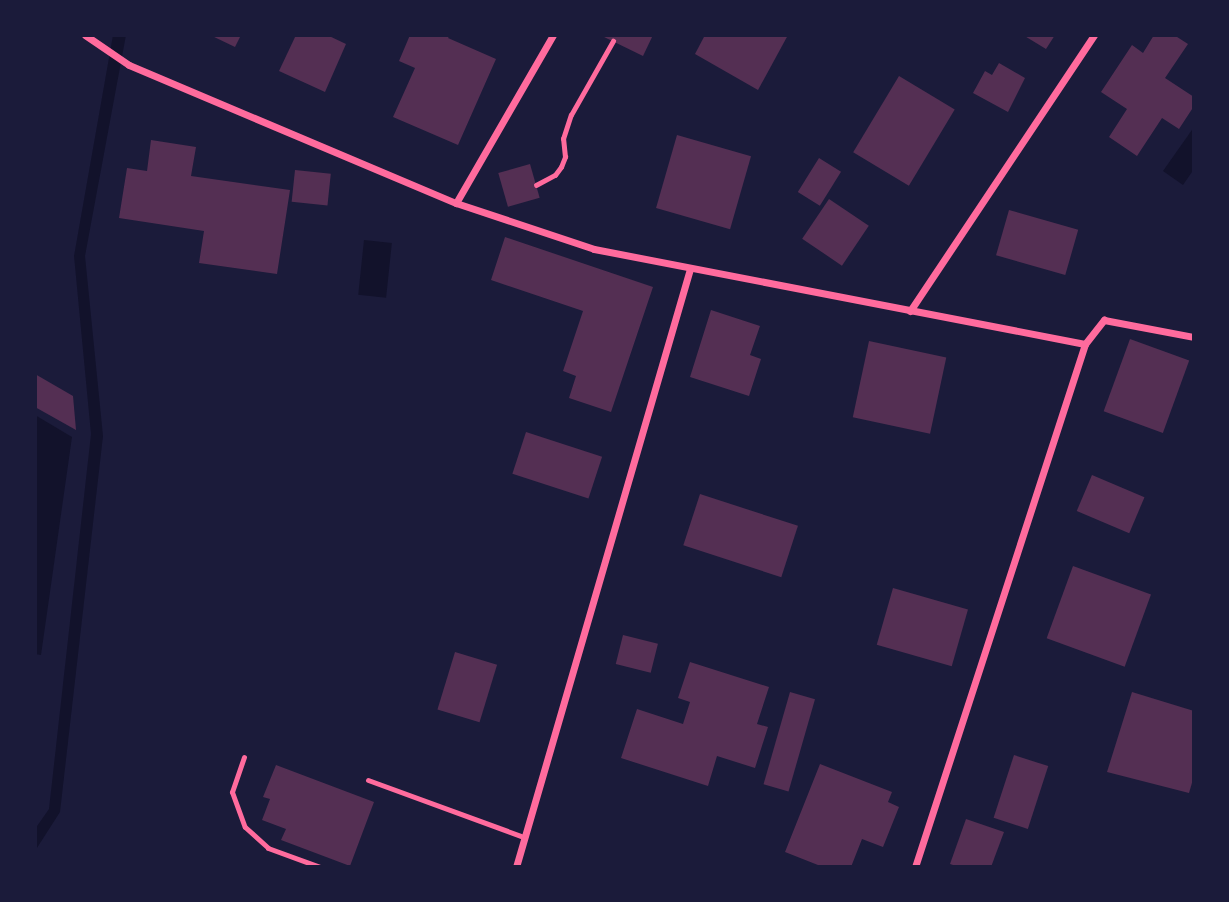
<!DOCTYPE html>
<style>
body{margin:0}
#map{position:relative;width:1229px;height:902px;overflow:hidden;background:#1b1b3a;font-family:Montserrat,sans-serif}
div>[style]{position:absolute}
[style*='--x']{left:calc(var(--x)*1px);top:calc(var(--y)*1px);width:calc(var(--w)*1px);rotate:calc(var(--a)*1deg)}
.water>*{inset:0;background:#12122b;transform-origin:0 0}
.building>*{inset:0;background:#542f53;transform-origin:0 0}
.path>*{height:4.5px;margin:-2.25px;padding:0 2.25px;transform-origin:2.25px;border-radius:2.25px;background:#ff6b9d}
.service>*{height:5px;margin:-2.5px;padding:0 2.5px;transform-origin:2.5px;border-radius:2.5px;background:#ff6b9d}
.minor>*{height:7px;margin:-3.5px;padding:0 3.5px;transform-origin:3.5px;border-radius:3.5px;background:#ff6b9d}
span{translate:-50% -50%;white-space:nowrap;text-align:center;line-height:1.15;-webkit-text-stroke:5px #1b1b3a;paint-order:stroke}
.frame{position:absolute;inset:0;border:37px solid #1b1b3a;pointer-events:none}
</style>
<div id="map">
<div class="water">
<div style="clip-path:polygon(113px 35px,126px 35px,85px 256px,103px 436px,60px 812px,35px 851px,35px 829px,49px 809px,91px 434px,74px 256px)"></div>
<div style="clip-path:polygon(1194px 127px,1194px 169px,1183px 185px,1163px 171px)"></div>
<div style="left:364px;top:240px;width:28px;height:55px;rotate:6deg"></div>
<div style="clip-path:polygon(35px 415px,72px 437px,41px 655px,35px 654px)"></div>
</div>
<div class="building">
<div style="clip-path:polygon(210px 35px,241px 35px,235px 47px)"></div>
<div style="clip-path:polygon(296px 35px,327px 35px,346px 44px,325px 92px,279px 71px)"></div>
<div style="clip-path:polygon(410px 35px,450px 35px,448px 38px,496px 59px,458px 145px,393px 117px,415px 68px,399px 61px)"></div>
<div style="clip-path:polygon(600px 35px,653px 35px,643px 56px)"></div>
<div style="clip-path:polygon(705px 35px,788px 35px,758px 90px,695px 54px)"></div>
<div style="clip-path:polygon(1023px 35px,1055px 35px,1046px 49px)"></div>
<div style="clip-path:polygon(1154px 35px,1174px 35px,1188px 44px,1165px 78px,1194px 97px,1194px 106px,1179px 129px,1162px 118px,1137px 156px,1109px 137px,1127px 109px,1101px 92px,1132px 45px,1143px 53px)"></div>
<div style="clip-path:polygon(999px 63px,1025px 78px,1008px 112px,973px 93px,985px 71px,992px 75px)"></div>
<div style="left:899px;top:76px;width:65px;height:89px;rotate:31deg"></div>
<div style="left:677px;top:135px;width:77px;height:76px;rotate:16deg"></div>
<div style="clip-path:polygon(151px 140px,196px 147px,191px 176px,290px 190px,277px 274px,199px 263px,204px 231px,119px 218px,127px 168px,147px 171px)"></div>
<div style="left:819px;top:158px;width:26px;height:40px;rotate:32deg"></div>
<div style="left:530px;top:164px;width:35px;height:33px;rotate:74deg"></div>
<div style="left:295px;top:170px;width:36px;height:32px;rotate:6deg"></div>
<div style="left:829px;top:199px;width:48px;height:48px;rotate:34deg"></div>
<div style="left:1009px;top:210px;width:72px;height:47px;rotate:16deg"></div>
<div style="clip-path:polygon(505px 237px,653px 287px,611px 412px,569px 398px,576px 376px,563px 371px,583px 311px,491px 280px)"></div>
<div style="clip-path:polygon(711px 310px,760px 326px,750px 355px,761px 359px,749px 396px,690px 377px)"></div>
<div style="left:1130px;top:339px;width:63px;height:77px;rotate:20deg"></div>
<div style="left:869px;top:341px;width:79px;height:78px;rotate:12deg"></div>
<div style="clip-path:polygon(35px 374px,73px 396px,76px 430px,35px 407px)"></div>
<div style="left:526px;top:432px;width:80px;height:44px;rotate:18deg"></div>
<div style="left:1092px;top:475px;width:57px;height:39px;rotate:23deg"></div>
<div style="left:700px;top:494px;width:103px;height:54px;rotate:18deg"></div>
<div style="left:1073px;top:566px;width:83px;height:77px;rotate:20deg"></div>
<div style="left:893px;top:588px;width:78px;height:59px;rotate:16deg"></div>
<div style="left:623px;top:635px;width:36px;height:30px;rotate:14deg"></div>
<div style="left:455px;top:652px;width:44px;height:60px;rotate:17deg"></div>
<div style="clip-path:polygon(690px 662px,769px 687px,757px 724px,768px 727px,755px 768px,717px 756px,708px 786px,621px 758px,637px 709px,683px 724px,690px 702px,678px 698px)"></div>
<div style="left:790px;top:692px;width:26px;height:96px;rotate:16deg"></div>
<div style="clip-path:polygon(1132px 692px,1194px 711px,1194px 776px,1189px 793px,1107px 772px)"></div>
<div style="left:1014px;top:755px;width:36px;height:66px;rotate:18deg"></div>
<div style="clip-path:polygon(820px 764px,892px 792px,888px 802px,899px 807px,883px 847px,862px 839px,851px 867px,823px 867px,785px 852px)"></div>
<div style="clip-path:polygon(276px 765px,374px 802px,350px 866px,281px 840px,286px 829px,262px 820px,270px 799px,263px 797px)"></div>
<div style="clip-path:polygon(966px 819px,1004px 832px,991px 867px,959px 867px,950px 864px)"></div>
</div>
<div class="path">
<div style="--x:536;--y:185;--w:21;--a:-28"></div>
<div style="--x:555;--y:175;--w:10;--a:-53"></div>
<div style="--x:561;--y:167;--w:11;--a:-68"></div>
<div style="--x:565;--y:157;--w:18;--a:-96"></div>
<div style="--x:563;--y:139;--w:25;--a:-72"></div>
<div style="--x:571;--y:115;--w:85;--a:-60.4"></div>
</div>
<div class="service">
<div style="--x:244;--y:757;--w:37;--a:109"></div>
<div style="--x:232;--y:792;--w:37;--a:70"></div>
<div style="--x:245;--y:827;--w:31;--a:42"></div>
<div style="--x:268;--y:848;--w:55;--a:20.1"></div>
<div style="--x:368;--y:780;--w:166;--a:20.1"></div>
</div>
<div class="minor">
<div style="--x:85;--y:35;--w:53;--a:34.3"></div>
<div style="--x:129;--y:65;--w:355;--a:22.9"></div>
<div style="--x:456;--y:203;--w:145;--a:18.4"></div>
<div style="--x:594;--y:249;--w:500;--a:10.95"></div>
<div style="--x:1085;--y:344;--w:31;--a:-52"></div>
<div style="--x:1104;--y:320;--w:92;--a:10.7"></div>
<div style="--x:456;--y:203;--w:194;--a:-60"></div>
<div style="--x:910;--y:311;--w:332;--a:-56.3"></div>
<div style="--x:516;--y:867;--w:623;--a:-73.78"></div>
<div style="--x:915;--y:867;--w:550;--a:-71.99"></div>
</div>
<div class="frame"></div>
</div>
